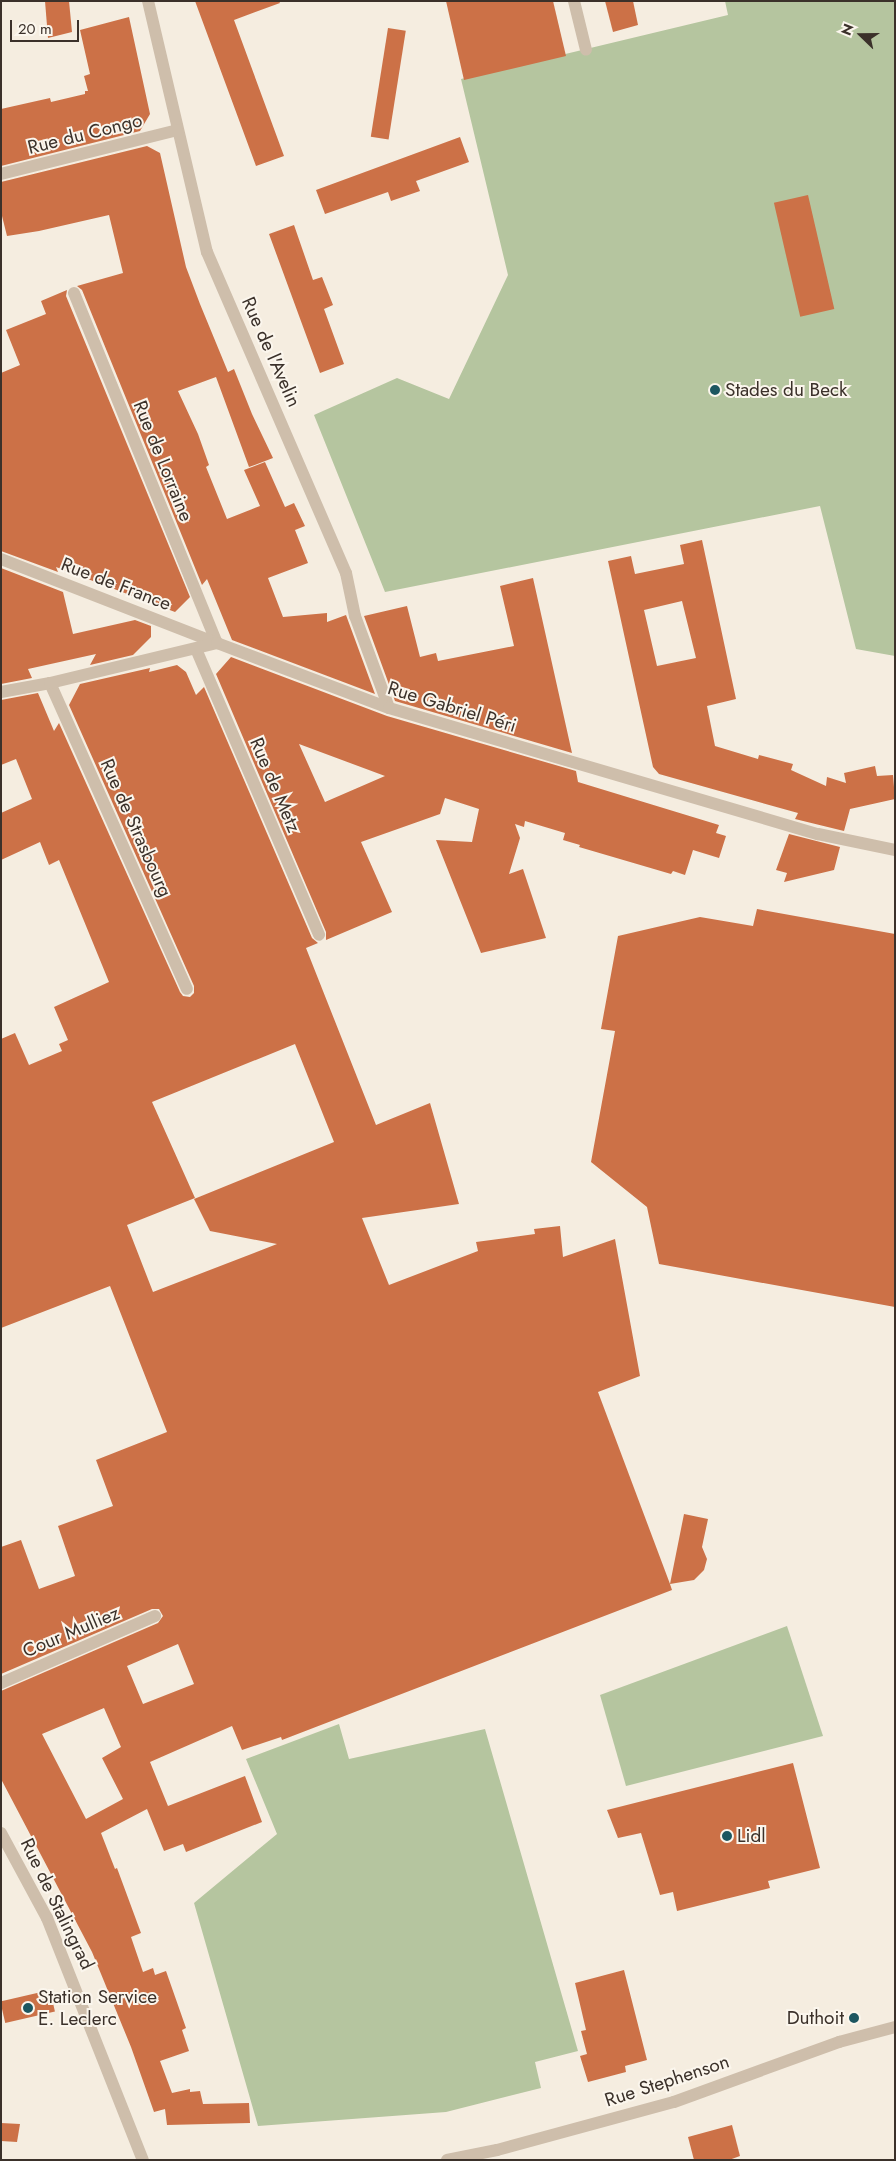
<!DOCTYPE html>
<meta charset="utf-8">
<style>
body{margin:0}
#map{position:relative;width:896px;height:2161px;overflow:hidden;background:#f5ede0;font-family:Jost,sans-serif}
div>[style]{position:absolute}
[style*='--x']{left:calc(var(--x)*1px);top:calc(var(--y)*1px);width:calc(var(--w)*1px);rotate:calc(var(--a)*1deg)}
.green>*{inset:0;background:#b5c59f}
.building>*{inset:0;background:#cc7147;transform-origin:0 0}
.street>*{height:12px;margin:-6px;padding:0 6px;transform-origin:6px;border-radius:6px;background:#cebeab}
.dots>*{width:14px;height:14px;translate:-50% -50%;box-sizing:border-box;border:2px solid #fbf6ed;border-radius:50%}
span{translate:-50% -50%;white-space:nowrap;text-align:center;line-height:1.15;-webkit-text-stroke:4px #fbf6ed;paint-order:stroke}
.street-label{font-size:19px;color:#3b312a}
.poi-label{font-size:19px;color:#3b312a}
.left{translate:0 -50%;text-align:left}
.right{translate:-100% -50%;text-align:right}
.frame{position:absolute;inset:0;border:2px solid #3b312a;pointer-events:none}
.north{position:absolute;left:836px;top:10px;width:50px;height:50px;-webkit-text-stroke:4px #fbf6ed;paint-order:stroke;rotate:292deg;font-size:14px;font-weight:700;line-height:20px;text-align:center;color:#3b312a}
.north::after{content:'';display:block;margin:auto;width:18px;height:22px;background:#3b312a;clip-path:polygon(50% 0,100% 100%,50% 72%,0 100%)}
.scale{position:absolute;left:10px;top:20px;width:69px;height:22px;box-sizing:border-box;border:2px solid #3b312a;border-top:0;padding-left:6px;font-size:15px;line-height:18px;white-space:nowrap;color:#3b312a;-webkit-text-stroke:4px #fbf6ed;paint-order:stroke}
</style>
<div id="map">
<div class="green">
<div style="clip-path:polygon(725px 1px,895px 1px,895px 656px,856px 649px,820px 506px,385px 592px,314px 415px,397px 378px,449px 399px,508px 275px,461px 79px,728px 15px)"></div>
<div style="clip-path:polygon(787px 1626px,823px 1736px,626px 1786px,600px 1695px)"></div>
<div style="clip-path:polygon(339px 1724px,349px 1759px,485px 1729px,578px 2051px,535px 2062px,541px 2088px,446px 2112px,258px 2126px,194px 1903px,277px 1834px,246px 1759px)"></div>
</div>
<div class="building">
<div style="clip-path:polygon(45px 1px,69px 1px,72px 32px,48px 38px)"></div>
<div style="clip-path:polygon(195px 1px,279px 1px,280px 3px,234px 20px,284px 156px,256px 166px)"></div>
<div style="clip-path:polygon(446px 1px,553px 1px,566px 56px,464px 80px)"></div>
<div style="clip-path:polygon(605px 1px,633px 1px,638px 25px,613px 32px)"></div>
<div style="clip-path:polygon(129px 17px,150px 114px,140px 131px,1px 166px,1px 109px,50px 98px,51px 102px,85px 94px,85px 91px,88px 91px,84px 76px,90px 74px,80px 30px)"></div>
<div style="left:388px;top:28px;width:18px;height:110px;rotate:9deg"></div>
<div style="clip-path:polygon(460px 137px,469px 162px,416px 181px,420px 191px,391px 201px,388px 192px,325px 214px,316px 190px)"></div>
<div style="clip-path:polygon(147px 146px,160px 153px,186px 267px,200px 304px,228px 372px,234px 369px,252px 414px,273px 458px,249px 467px,216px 377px,178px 391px,198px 434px,209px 465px,206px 467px,227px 519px,260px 506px,244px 470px,265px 462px,285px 507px,294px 503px,305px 526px,295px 530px,308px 563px,268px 578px,283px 617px,327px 613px,327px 622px,346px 615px,375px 694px,232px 640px,207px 579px,202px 585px,82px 290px,77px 286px,123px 273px,109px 215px,39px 231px,7px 236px,1px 212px,1px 182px)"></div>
<div style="left:808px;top:195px;width:117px;height:35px;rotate:77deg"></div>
<div style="clip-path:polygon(294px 225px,313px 280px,322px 277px,333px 305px,324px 309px,344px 364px,320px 373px,269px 234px)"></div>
<div style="clip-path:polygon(67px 290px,66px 296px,190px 597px,175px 612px,56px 567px,58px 572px,1px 551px,1px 373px,20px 365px,6px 330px,46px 314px,41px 301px)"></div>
<div style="clip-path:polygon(evenodd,702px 540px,736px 699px,707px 706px,715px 746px,758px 759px,759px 755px,793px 764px,791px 770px,826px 786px,827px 777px,846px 783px,844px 773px,875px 766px,877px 776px,893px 775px,895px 799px,850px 809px,844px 831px,795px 819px,798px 813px,659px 774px,653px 767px,608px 561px,631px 556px,635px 574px,684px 564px,680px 545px,702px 540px,682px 601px,696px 658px,657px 666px,644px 610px,682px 601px)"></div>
<div style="clip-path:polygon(1px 568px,63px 592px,73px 634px,135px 620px,151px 626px,151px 637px,133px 655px,90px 665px,96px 654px,28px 669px,32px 678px,1px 684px)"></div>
<div style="clip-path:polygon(533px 578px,572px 753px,395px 701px,364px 616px,407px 606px,420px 657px,436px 653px,438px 661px,514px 646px,500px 586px)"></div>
<div style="clip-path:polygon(evenodd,231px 657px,387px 716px,576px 771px,578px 782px,719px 825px,716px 833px,726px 836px,719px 858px,693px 850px,685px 875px,673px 871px,671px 874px,579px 847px,580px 845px,563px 840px,565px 833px,525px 821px,524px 827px,515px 824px,520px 838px,509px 874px,523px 869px,546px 938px,481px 953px,436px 840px,472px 842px,479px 809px,445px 798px,440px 814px,361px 842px,392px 912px,326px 940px,326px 932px,216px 674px,231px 657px,299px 744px,385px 776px,325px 802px,299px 744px)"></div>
<div style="clip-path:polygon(evenodd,177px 665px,186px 672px,196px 695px,204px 687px,312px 938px,318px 943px,306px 948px,376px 1125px,430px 1103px,459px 1204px,362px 1218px,389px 1285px,478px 1251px,476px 1242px,535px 1234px,534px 1229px,560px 1226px,563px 1257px,615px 1239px,640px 1376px,598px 1392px,670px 1584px,684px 1514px,708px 1519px,702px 1547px,707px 1559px,704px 1570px,694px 1580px,670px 1584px,672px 1590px,282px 1740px,281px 1737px,242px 1750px,232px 1726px,150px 1762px,168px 1806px,245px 1776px,262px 1822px,186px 1852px,183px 1844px,164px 1851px,147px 1809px,101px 1833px,115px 1869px,117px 1868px,141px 1933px,131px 1937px,143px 1972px,153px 1968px,155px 1975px,166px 1971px,186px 2028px,182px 2030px,189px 2051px,160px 2061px,172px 2093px,190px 2089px,190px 2092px,200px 2091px,203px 2104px,249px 2103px,250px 2123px,167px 2125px,165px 2109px,154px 2112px,131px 2047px,92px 1952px,1px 1779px,1px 1691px,158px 1623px,163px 1616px,159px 1609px,152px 1609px,1px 1674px,1px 1547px,21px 1540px,39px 1589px,75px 1576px,58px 1526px,113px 1506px,96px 1460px,167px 1432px,110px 1286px,1px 1328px,1px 1039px,15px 1033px,29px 1065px,62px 1051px,59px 1044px,68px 1040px,54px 1007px,109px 982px,59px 860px,49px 865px,40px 842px,1px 860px,1px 813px,32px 799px,16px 759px,1px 765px,1px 700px,38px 693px,54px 731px,59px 723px,180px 992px,183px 996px,190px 997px,194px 993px,194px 986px,69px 705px,80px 684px,150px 668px,149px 672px,177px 665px,295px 1044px,334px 1142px,194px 1199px,210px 1231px,277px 1244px,153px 1292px,127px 1225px,195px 1198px,152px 1102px,295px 1044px,177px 665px,178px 1644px,194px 1684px,143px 1704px,127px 1666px,178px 1644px,177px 665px,104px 1708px,121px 1747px,102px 1758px,123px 1799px,86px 1819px,42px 1734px,104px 1708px)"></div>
<div style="clip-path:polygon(789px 834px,840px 847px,834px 870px,784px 882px,787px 873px,776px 870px)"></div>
<div style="clip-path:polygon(757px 909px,895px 934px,895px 1307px,659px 1264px,647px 1207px,591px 1162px,615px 1031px,601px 1029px,618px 936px,700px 917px,753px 926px)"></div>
<div style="clip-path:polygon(793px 1763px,820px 1868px,768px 1881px,770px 1888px,677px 1911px,673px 1892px,660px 1895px,641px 1833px,618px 1838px,607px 1810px)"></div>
<div style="clip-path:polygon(624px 1970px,647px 2060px,625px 2066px,626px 2072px,588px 2082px,580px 2056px,587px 2054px,581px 2031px,586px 2030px,575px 1983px)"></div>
<div style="left:50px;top:1990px;width:22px;height:51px;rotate:77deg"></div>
<div style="clip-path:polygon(1px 2123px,20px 2124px,17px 2142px,1px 2141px)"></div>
<div style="clip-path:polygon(732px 2125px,740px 2156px,729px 2160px,694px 2160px,688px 2137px)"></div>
</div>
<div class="street">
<div style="--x:148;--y:1;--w:258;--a:76.8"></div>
<div style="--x:207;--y:252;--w:350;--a:66.6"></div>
<div style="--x:346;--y:573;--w:44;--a:78.2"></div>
<div style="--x:355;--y:616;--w:98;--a:69.7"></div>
<div style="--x:574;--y:1;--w:50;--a:76.2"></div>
<div style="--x:1;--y:174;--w:181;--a:-14"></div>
<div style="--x:74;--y:293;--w:378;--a:67.8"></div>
<div style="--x:1;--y:559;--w:232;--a:21.3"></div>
<div style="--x:196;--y:649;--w:311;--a:66.7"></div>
<div style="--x:50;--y:683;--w:335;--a:65.9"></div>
<div style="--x:1;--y:692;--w:50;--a:-10.4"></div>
<div style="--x:50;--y:683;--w:172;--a:-13.5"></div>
<div style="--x:217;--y:643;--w:184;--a:20.7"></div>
<div style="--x:389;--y:708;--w:447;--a:16.4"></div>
<div style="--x:818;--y:834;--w:79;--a:11.7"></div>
<div style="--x:1;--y:1683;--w:168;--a:-23.5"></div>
<div style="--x:1;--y:1833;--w:97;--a:61.6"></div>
<div style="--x:47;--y:1918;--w:260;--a:68.4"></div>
<div style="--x:447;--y:2160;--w:51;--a:-11.3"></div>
<div style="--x:497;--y:2150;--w:183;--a:-15.2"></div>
<div style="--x:674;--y:2102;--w:176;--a:-20"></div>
<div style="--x:839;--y:2042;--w:58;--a:-15"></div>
</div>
<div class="dots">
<div style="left:715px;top:390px;background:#1d5660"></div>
<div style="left:727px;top:1836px;background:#1d5660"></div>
<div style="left:28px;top:2008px;background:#1d5660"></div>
<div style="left:854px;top:2018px;background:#1d5660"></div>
</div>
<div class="street-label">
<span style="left:85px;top:134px;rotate:-14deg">Rue du Congo</span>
<span style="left:271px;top:352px;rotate:66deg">Rue de l'Avelin</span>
<span style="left:163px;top:461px;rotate:68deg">Rue de Lorraine</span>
<span style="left:116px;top:584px;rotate:21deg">Rue de France</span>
<span style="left:452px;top:707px;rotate:17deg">Rue Gabriel Péri</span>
<span style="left:275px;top:785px;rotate:67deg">Rue de Metz</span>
<span style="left:136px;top:828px;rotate:66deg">Rue de Strasbourg</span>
<span style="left:71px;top:1632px;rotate:-23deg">Cour Mulliez</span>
<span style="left:57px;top:1904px;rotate:64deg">Rue de Stalingrad</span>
<span style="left:667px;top:2081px;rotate:-18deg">Rue Stephenson</span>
</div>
<div class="poi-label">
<span class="left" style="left:725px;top:390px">Stades du Beck</span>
<span class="left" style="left:737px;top:1836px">Lidl</span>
<span class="left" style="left:38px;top:2008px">Station Service<br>E. Leclerc</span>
<span class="right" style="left:844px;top:2018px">Duthoit</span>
</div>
<div class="frame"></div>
<div class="north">N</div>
<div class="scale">20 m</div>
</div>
